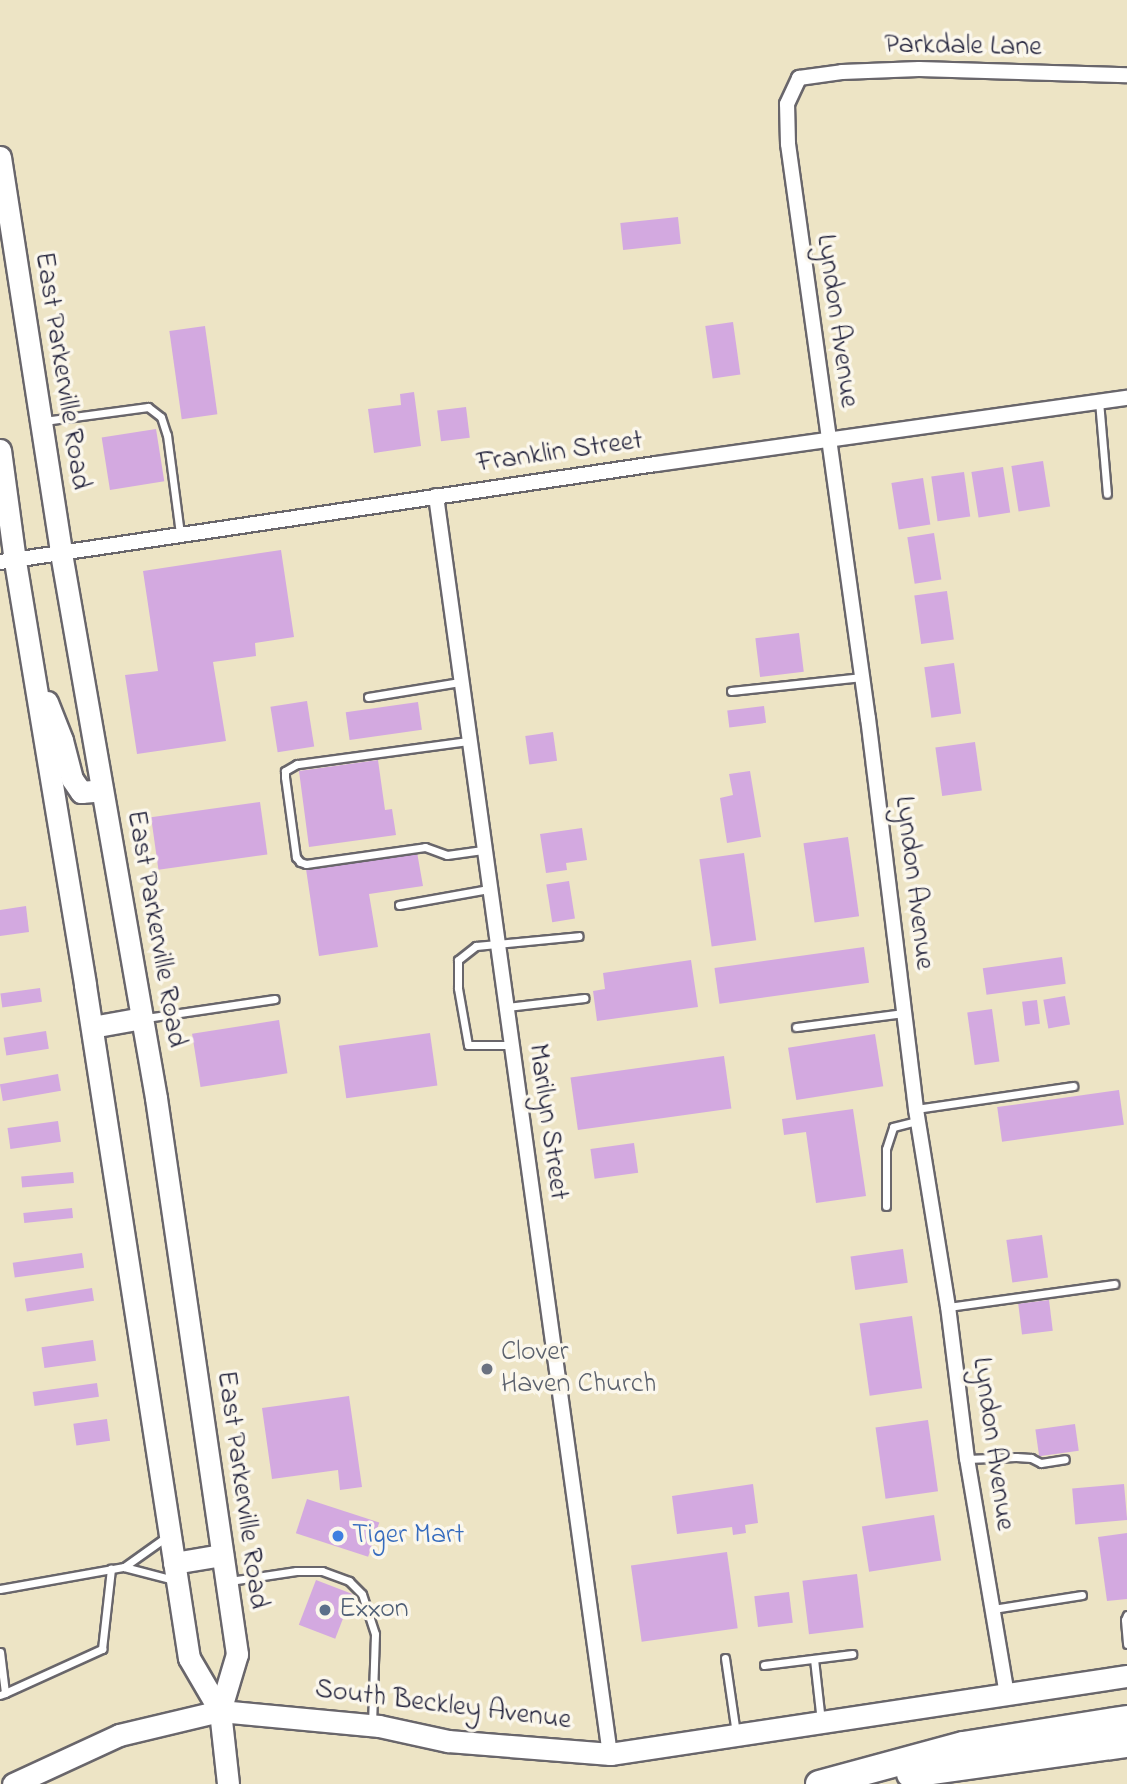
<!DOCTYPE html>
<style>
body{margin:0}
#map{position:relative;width:1127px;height:1784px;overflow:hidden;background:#ede4c5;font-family:"Indie Flower",sans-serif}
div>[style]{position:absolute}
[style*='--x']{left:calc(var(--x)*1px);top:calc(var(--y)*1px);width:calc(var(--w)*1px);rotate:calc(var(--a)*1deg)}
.building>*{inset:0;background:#d3a9e0;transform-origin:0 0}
.roads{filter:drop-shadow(2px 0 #69666b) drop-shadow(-2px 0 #69666b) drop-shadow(0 2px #69666b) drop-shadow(0 -2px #69666b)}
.lane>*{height:7px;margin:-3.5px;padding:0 3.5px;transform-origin:3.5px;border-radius:3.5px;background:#fff}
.street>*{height:14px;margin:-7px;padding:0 7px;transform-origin:7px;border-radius:7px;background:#fff}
.secondary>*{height:21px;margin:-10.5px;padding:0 10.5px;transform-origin:10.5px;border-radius:10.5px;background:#fff}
.highway>*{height:26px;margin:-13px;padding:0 13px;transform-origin:13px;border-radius:13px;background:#fff}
.dots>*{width:19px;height:19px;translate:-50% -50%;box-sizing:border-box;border:4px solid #fbf7ec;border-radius:50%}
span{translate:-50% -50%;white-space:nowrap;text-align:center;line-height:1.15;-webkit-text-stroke:7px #fbf7ec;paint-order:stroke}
.street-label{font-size:28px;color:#22223b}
.worship-label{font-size:28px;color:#5b616d}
.left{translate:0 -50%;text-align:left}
.shop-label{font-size:28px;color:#366cbe}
.service-label{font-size:28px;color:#4e5e75}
</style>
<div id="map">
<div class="building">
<div style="left:678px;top:217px;width:27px;height:58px;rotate:84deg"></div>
<div style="left:733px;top:322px;width:53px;height:28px;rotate:82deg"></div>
<div style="left:205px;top:326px;width:89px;height:36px;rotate:82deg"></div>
<div style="clip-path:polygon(414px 392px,421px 446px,374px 453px,368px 409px,401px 405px,400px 394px)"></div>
<div style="left:466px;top:407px;width:31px;height:29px;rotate:83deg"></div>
<div style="left:156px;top:429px;width:53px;height:55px;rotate:81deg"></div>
<div style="left:1043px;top:461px;width:46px;height:32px;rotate:81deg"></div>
<div style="left:1003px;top:467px;width:46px;height:32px;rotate:81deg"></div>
<div style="left:964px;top:472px;width:45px;height:33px;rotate:82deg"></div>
<div style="left:923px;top:478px;width:47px;height:32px;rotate:81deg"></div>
<div style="left:934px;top:533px;width:47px;height:27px;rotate:81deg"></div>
<div style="clip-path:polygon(281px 550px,294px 637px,255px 643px,256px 656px,213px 662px,226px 741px,137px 754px,125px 675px,158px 671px,143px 571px)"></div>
<div style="left:947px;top:591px;width:49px;height:33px;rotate:82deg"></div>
<div style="left:799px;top:633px;width:39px;height:44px;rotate:83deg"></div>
<div style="left:954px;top:663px;width:51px;height:30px;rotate:82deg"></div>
<div style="left:307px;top:701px;width:46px;height:37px;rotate:81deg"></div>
<div style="left:418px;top:702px;width:28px;height:73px;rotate:82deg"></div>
<div style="left:764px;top:706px;width:17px;height:37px;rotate:83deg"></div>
<div style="left:553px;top:732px;width:29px;height:28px;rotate:82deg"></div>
<div style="left:975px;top:742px;width:49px;height:40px;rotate:82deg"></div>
<div style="clip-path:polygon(378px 760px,385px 810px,392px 809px,396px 835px,309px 847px,299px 771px)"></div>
<div style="clip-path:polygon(750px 771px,761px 837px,727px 843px,720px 798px,733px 795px,729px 774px)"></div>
<div style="left:260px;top:802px;width:53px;height:110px;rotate:82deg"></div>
<div style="clip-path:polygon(582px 828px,587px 860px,566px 863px,567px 870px,546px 873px,540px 834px)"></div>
<div style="left:848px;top:837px;width:80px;height:45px;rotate:82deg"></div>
<div style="clip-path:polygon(417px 852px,423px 886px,369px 894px,378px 947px,319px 956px,306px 869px)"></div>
<div style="left:744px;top:853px;width:88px;height:45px;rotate:82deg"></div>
<div style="left:569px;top:881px;width:38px;height:23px;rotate:81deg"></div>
<div style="clip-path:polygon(26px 906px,29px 932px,0 936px,0 910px)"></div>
<div style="left:864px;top:947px;width:36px;height:151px;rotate:82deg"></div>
<div style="left:1062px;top:957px;width:27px;height:80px;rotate:82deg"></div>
<div style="clip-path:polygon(691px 960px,698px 1007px,597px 1021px,593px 991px,605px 989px,603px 973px)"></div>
<div style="left:40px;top:988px;width:14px;height:40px;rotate:82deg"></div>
<div style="left:1065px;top:996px;width:29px;height:22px;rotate:80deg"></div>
<div style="left:1037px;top:1000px;width:24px;height:15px;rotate:83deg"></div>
<div style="left:992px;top:1009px;width:53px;height:25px;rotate:82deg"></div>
<div style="left:279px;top:1020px;width:54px;height:88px;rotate:81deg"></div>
<div style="left:46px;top:1031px;width:18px;height:43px;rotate:81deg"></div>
<div style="left:430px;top:1033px;width:53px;height:92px;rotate:82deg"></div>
<div style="left:875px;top:1034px;width:53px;height:88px;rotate:81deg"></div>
<div style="left:724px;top:1056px;width:53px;height:155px;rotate:82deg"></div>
<div style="left:58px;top:1074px;width:17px;height:59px;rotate:80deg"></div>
<div style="left:1119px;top:1090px;width:35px;height:123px;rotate:82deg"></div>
<div style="clip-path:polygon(853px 1109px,866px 1196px,816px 1203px,806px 1132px,784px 1135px,782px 1119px)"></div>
<div style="left:58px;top:1121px;width:21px;height:51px;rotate:82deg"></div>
<div style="left:634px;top:1143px;width:30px;height:44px;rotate:82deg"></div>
<div style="left:73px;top:1172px;width:11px;height:52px;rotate:85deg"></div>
<div style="left:72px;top:1208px;width:10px;height:49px;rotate:84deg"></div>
<div style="left:1042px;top:1235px;width:43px;height:36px;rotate:82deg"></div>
<div style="left:903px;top:1249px;width:34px;height:53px;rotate:82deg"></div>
<div style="left:82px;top:1253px;width:15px;height:70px;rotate:82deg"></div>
<div style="left:92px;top:1288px;width:13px;height:68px;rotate:81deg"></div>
<div style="left:1049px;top:1300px;width:31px;height:31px;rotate:83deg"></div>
<div style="left:912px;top:1316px;width:73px;height:53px;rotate:82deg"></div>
<div style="left:93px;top:1340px;width:21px;height:52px;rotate:82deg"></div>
<div style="left:97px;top:1383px;width:14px;height:65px;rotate:82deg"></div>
<div style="clip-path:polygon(349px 1396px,362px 1487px,340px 1490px,338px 1470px,272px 1479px,262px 1408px)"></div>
<div style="left:107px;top:1419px;width:22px;height:34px;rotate:82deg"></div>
<div style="left:928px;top:1420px;width:72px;height:53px;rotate:82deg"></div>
<div style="left:1075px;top:1424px;width:27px;height:40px;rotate:82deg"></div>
<div style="clip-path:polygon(753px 1484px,758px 1523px,745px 1525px,746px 1533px,733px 1535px,732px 1527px,677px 1534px,672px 1496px)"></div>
<div style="left:1124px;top:1484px;width:36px;height:52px;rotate:85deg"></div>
<div style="left:307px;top:1499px;width:76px;height:36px;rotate:18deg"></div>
<div style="left:934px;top:1515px;width:46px;height:73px;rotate:81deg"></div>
<div style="clip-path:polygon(1127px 1533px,1127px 1599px,1107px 1601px,1098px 1537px)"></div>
<div style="left:727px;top:1552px;width:77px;height:97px;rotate:82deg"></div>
<div style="left:857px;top:1574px;width:54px;height:55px;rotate:83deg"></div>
<div style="left:316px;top:1580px;width:39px;height:48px;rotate:21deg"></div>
<div style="left:789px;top:1592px;width:31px;height:35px;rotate:83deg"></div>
</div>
<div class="roads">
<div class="lane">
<div style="--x:1099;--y:401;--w:93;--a:85.1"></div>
<div style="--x:44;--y:421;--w:105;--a:-7.7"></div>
<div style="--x:148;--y:407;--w:16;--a:38"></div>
<div style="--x:161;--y:417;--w:19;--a:72"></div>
<div style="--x:167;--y:435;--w:100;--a:82.5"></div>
<div style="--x:731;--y:691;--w:132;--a:-6.1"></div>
<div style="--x:368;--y:697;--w:93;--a:-9.3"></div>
<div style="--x:468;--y:741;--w:173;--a:172.3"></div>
<div style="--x:297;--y:764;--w:14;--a:150"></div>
<div style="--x:285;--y:771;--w:6;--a:90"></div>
<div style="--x:285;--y:777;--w:81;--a:82.2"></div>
<div style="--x:296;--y:857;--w:6;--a:51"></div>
<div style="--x:300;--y:862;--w:6;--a:18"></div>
<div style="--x:306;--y:864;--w:120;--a:-8.1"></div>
<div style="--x:425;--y:847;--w:23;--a:20"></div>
<div style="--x:447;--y:855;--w:36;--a:-8"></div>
<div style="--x:399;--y:905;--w:91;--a:-10.1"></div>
<div style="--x:507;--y:1007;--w:78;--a:-6.7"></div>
<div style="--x:146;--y:1018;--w:130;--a:-8.4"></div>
<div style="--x:796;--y:1027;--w:109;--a:-7.4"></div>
<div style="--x:512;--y:1045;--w:44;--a:180"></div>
<div style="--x:468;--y:1045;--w:58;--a:-100"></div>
<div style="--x:458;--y:988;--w:28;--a:-90"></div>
<div style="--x:458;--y:960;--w:23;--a:-38"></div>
<div style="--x:476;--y:946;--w:103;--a:-5.5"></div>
<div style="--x:916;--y:1109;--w:159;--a:-8.3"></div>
<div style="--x:886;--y:1206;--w:57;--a:-90"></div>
<div style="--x:886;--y:1149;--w:23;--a:-72"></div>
<div style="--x:893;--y:1127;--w:25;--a:-14"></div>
<div style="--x:948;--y:1307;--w:168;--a:-7.9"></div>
<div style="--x:967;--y:1459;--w:49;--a:-2.3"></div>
<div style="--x:1016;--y:1457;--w:15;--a:4"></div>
<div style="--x:1031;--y:1458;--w:11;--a:27"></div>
<div style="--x:1041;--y:1463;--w:24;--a:-9"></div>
<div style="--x:124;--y:1567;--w:52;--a:14.6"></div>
<div style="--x:230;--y:1581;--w:67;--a:-8.6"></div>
<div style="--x:296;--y:1571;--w:26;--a:0"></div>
<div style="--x:322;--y:1571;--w:29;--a:20"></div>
<div style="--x:349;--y:1581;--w:18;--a:45"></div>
<div style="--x:362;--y:1594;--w:42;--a:72"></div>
<div style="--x:375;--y:1634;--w:90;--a:91.9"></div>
<div style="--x:0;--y:1589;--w:126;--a:-10.1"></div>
<div style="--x:124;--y:1567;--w:52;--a:-35.5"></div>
<div style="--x:993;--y:1609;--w:90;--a:-8.9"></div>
<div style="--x:1127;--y:1615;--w:5;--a:112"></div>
<div style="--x:1125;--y:1620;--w:24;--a:85"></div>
<div style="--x:0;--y:1652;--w:41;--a:83"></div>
<div style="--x:5;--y:1693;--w:5;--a:158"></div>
<div style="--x:725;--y:1658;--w:76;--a:81.7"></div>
<div style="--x:814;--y:1659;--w:62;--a:83.6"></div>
<div style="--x:764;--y:1665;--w:89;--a:-7.1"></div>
<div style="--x:5;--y:1693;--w:107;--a:-24.4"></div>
<div style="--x:102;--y:1649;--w:81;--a:-83.6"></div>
</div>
<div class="street">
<div style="--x:436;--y:496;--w:1270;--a:82.13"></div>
<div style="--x:0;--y:562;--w:663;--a:-8.5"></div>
<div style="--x:656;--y:464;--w:476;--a:-8"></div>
<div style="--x:1007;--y:1695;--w:239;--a:-99.6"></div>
<div style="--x:967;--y:1459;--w:153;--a:-97.1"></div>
<div style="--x:948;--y:1307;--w:201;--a:-99.2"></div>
<div style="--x:916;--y:1109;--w:393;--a:-97"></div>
<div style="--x:868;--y:719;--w:581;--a:-97.92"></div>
<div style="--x:788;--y:144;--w:40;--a:-91.4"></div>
<div style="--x:787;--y:104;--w:29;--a:-65"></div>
<div style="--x:799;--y:78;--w:43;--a:-7.9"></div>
<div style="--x:842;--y:72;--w:77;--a:-2.2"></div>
<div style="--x:919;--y:69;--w:208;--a:1.7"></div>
</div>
<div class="secondary">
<div style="--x:0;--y:157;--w:401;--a:81.2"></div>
<div style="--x:61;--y:553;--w:553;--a:80.11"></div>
<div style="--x:156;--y:1098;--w:562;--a:81.71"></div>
<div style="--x:237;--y:1654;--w:59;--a:106.6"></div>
<div style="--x:0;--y:450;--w:112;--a:82.3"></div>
<div style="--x:15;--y:561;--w:430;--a:80.6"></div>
<div style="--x:85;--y:985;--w:681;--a:81.22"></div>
<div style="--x:189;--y:1658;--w:61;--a:59.7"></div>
<div style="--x:220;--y:1711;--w:73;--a:83.7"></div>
<div style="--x:47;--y:702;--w:41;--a:68.5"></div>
<div style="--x:62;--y:740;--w:40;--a:75.6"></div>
<div style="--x:72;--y:779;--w:16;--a:55"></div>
<div style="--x:81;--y:792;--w:21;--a:-5"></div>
<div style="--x:92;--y:1027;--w:51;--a:-10.2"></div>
<div style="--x:174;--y:1563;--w:49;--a:-9.5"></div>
<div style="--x:13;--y:1784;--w:117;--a:-24.8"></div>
<div style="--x:119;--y:1735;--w:104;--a:-13.4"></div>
<div style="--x:220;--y:1711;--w:160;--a:5.4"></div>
<div style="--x:379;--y:1726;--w:71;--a:12.3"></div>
<div style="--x:448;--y:1741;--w:163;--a:4.6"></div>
<div style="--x:610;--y:1754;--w:523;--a:-8.58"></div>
</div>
<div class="highway">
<div style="--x:910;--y:1774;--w:219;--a:-7.9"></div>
<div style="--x:819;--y:1784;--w:149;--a:-15.2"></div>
<div style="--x:963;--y:1745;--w:166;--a:-9"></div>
</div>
</div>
<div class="dots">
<div style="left:487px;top:1369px;background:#6b7280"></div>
<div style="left:338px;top:1536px;background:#3f7fe0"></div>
<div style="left:325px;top:1610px;background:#5c6f8a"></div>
</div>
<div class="street-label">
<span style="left:963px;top:47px;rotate:1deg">Parkdale Lane</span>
<span style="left:836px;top:321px;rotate:82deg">Lyndon Avenue</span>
<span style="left:61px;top:371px;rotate:81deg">East Parkerville Road</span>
<span style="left:560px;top:453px;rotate:-8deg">Franklin Street</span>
<span style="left:913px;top:883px;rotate:83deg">Lyndon Avenue</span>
<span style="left:155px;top:929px;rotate:80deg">East Parkerville Road</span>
<span style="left:547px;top:1122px;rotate:82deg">Marilyn Street</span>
<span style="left:992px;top:1444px;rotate:82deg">Lyndon Avenue</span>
<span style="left:241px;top:1490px;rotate:82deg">East Parkerville Road</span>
<span style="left:443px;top:1706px;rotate:7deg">South Beckley Avenue</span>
</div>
<div class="worship-label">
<span class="left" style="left:501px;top:1369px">Clover<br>Haven Church</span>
</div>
<div class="shop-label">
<span class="left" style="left:352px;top:1536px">Tiger Mart</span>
</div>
<div class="service-label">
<span class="left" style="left:339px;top:1610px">Exxon</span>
</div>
</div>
